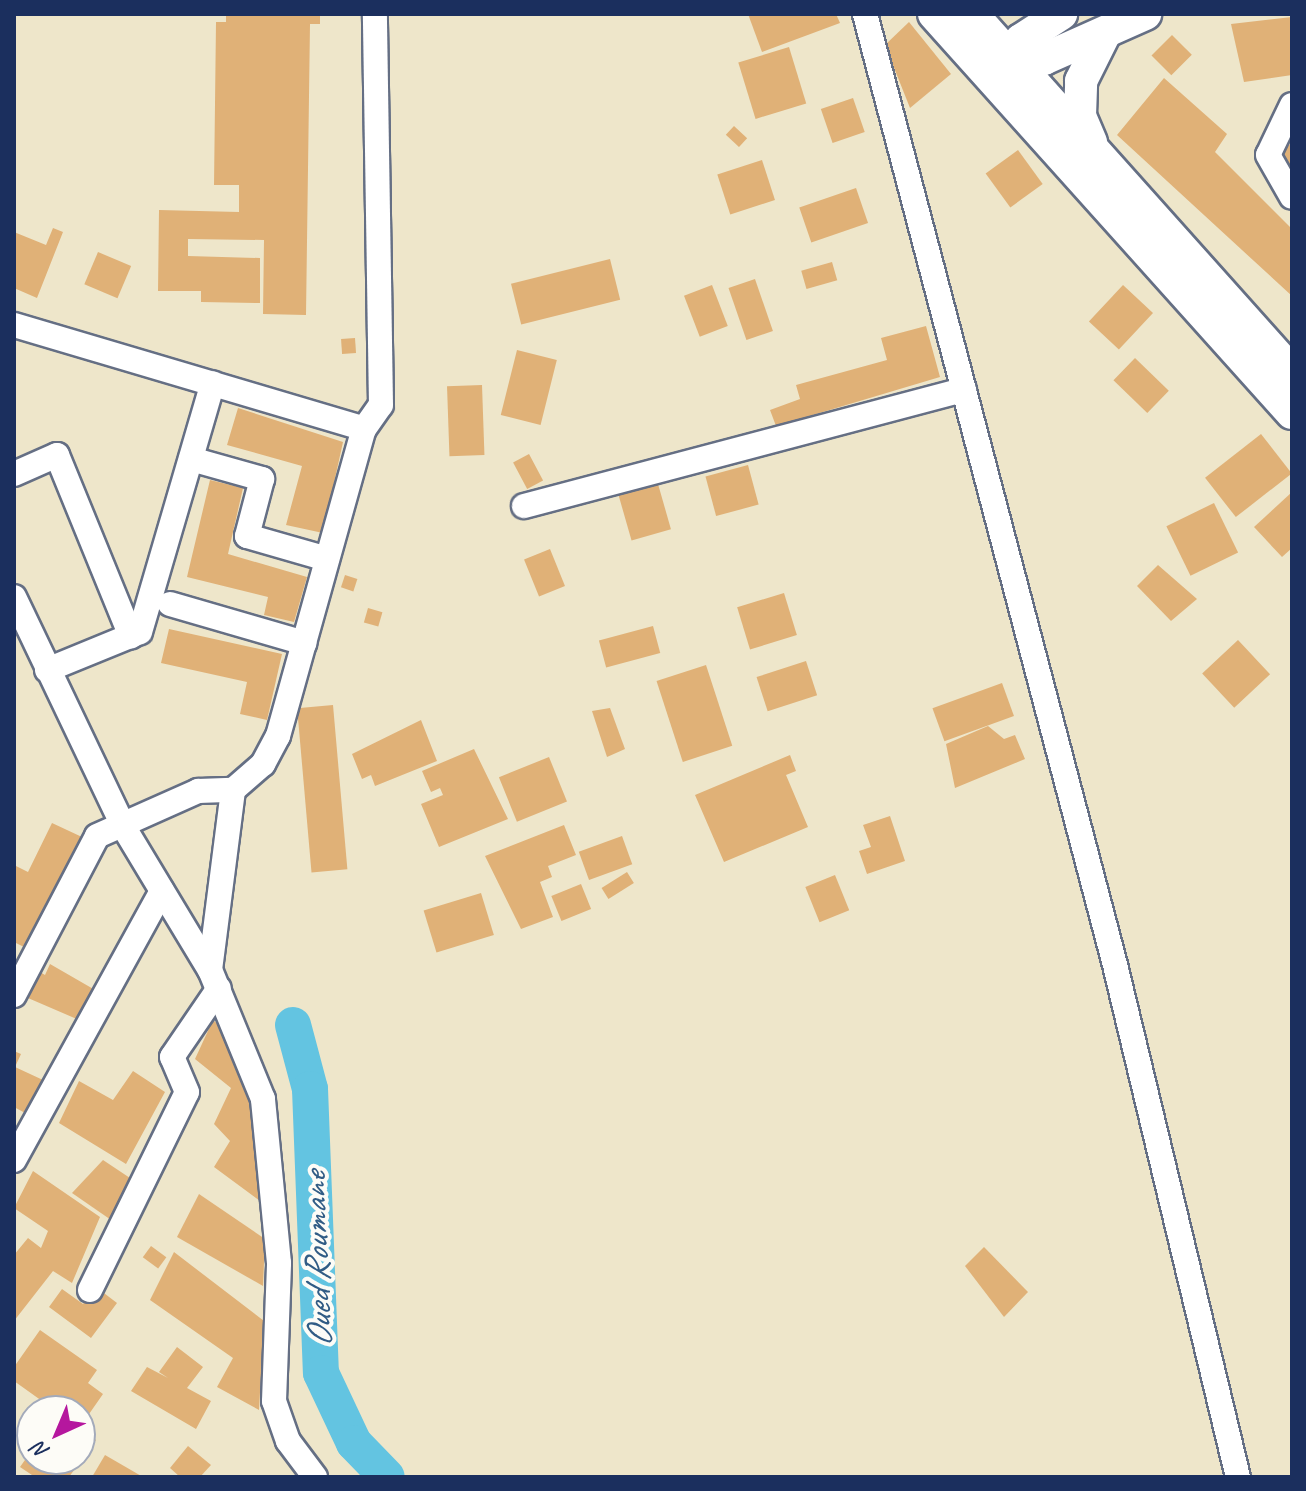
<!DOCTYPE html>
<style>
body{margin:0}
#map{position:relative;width:1306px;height:1491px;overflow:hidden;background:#eee6ca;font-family:Caveat,sans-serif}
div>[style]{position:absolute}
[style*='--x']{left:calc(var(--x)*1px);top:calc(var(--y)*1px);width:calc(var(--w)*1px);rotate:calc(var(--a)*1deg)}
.river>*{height:36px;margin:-18px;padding:0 18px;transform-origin:18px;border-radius:18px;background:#63c4e1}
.building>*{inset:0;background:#e0b177;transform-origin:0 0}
.roads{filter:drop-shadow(2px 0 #656f84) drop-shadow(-2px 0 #656f84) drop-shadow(0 2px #656f84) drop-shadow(0 -2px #656f84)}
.minor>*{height:24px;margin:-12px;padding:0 12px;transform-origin:12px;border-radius:12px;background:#fff}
.major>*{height:32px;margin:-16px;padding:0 16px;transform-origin:16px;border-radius:16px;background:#fff}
span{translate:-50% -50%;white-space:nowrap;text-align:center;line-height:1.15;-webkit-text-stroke:8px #fdfcf7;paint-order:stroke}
.water-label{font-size:36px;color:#315c85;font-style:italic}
.frame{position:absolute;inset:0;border:16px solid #1b2f5e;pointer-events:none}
.north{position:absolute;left:16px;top:1395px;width:80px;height:80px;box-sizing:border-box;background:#fdfcf7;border:2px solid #a3aaba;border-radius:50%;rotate:224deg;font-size:22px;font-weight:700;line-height:32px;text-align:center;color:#1b2f5e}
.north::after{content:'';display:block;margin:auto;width:28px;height:36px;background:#b5179e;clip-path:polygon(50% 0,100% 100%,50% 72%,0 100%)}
</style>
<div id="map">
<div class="river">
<div style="--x:293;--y:1025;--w:66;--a:75.1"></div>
<div style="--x:310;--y:1089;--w:284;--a:87.8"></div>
<div style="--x:321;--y:1373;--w:77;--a:64.8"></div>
<div style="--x:354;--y:1443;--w:47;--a:45.9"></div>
</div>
<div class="building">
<div style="clip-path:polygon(226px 14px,320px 14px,320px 24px,310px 24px,306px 315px,263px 314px,264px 240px,188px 239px,188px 256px,260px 258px,260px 303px,201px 302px,201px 291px,158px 291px,159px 210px,239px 212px,239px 185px,214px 185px,216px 22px,226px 22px)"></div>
<div style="clip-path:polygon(748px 14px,836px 14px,840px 23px,762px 52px)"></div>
<div style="clip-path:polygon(1292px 17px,1292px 75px,1244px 82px,1231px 24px)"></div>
<div style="clip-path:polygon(909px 22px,951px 74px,910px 108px,885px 45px)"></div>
<div style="left:1172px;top:35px;width:28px;height:29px;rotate:45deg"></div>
<div style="left:789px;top:47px;width:59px;height:53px;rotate:73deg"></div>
<div style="clip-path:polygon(1164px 78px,1227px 134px,1215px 152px,1292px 229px,1292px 296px,1117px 135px)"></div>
<div style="left:853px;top:98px;width:36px;height:34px;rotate:71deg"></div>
<div style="left:734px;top:126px;width:18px;height:12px;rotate:43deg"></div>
<div style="clip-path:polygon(1292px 142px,1292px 171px,1278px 157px)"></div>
<div style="left:1018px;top:150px;width:42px;height:40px;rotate:54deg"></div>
<div style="left:762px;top:160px;width:42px;height:47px;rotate:72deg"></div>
<div style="left:856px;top:188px;width:37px;height:60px;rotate:71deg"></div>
<div style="clip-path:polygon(53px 228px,63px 232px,37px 298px,14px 288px,14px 232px,46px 245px)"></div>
<div style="left:98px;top:252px;width:36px;height:35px;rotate:23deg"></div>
<div style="left:610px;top:259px;width:42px;height:102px;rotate:76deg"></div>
<div style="left:832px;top:262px;width:19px;height:32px;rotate:74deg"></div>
<div style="left:755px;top:279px;width:55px;height:28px;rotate:71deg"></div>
<div style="left:712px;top:285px;width:44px;height:30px;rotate:69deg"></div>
<div style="left:1123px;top:285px;width:41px;height:50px;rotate:43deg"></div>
<div style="clip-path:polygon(926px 326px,940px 377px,776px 426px,770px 410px,800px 399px,796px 385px,887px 360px,881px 338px)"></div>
<div style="left:355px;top:338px;width:15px;height:14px;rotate:86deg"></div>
<div style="left:517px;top:350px;width:41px;height:67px;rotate:14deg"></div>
<div style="left:1135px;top:358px;width:47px;height:31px;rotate:44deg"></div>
<div style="left:482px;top:385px;width:70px;height:35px;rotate:88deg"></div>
<div style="clip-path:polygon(238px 408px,343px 442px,323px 533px,286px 525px,302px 466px,227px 445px)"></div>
<div style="left:1261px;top:434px;width:50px;height:71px;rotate:52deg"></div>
<div style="left:529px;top:454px;width:30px;height:18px;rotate:62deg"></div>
<div style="left:748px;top:465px;width:41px;height:44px;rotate:75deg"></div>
<div style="clip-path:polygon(210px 480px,243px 488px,228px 554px,307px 577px,294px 622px,264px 615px,268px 597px,187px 577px)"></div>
<div style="left:658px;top:484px;width:47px;height:41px;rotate:74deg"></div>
<div style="clip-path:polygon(1292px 492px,1292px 548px,1282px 557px,1254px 527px)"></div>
<div style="left:1214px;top:503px;width:55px;height:53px;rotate:64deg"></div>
<div style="left:550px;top:549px;width:40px;height:28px;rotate:68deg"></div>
<div style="clip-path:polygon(1158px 565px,1197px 599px,1171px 621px,1137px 586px)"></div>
<div style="left:345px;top:575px;width:13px;height:13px;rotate:18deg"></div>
<div style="left:784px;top:593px;width:44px;height:49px;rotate:73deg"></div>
<div style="left:368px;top:608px;width:15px;height:15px;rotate:16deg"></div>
<div style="left:653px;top:626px;width:28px;height:56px;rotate:75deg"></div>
<div style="clip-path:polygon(169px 629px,282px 654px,267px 720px,240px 714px,247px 682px,161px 663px)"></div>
<div style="left:1238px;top:640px;width:47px;height:49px;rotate:47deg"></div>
<div style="left:806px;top:661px;width:36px;height:52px;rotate:72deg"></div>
<div style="left:706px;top:665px;width:85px;height:52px;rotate:72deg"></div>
<div style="left:1002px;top:683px;width:35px;height:74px;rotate:70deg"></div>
<div style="left:333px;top:705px;width:165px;height:36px;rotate:85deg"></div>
<div style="clip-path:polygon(610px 708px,625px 749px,607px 757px,592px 711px)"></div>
<div style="clip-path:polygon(421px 720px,437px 761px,375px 786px,371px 775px,362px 779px,352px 754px)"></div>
<div style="clip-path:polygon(988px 726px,1004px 739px,1015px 735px,1025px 759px,955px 788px,946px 744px)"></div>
<div style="clip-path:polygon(474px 749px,508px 819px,439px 847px,421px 804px,443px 795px,440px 788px,431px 792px,422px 771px)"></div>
<div style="clip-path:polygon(790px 755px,796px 771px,786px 775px,808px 827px,724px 862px,695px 795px)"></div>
<div style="left:549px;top:757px;width:48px;height:54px;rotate:68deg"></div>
<div style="clip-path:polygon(890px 816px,905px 861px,867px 874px,859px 851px,871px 847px,863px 825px)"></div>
<div style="clip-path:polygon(52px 823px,82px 837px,28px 949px,14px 942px,14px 865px,28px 872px)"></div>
<div style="clip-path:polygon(564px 825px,576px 855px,548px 866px,552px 877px,540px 882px,553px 917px,521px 929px,485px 856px)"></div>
<div style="left:622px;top:836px;width:30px;height:46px;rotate:70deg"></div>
<div style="left:627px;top:872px;width:13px;height:30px;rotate:58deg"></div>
<div style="left:835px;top:875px;width:38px;height:32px;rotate:68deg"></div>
<div style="left:581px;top:884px;width:27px;height:32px;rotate:68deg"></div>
<div style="left:481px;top:893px;width:44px;height:60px;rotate:73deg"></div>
<div style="clip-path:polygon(50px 964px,102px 994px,86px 1023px,21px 995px,35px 969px,45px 975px)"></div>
<div style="clip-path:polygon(213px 1020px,230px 1035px,249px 1096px,260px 1201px,214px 1167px,230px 1141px,214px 1124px,231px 1088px,195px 1059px)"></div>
<div style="clip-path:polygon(14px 1051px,21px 1054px,15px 1067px,43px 1080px,27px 1114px,14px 1107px)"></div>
<div style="clip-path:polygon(133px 1071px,165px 1092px,126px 1164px,59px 1123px,79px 1081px,113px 1100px)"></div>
<div style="clip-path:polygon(103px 1160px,139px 1184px,114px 1222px,72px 1193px)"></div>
<div style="clip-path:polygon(33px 1171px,100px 1217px,72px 1283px,53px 1271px,14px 1321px,14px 1255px,28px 1238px,41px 1248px,48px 1231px,14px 1208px)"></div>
<div style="clip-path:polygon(199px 1194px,265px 1239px,263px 1286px,177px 1237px)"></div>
<div style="left:151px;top:1246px;width:19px;height:14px;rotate:36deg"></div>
<div style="clip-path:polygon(984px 1247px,1028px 1292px,1004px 1317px,965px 1266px)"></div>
<div style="clip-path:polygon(174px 1252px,264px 1321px,259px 1410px,217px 1387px,233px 1358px,150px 1300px)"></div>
<div style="clip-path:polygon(96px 1287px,117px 1303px,91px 1338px,49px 1307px,62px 1289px,83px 1304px)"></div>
<div style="clip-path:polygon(40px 1330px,97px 1370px,88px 1383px,103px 1394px,80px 1427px,80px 1411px,56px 1411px,14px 1381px,14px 1367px)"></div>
<div style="clip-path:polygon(177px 1347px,203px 1367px,187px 1388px,211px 1401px,196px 1429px,131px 1391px,147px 1367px,168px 1378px,159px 1372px)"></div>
<div style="clip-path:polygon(80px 1428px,96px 1440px,69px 1477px,35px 1477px,20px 1467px,32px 1450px,32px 1459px,80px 1459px)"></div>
<div style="clip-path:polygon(188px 1446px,211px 1465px,200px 1477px,180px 1477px,170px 1468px)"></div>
<div style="clip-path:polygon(105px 1455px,143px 1477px,92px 1477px)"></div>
</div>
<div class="roads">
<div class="minor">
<div style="--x:865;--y:14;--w:987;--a:75.27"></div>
<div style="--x:1116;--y:969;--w:522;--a:76.5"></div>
<div style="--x:1292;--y:105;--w:55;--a:115.6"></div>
<div style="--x:1268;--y:155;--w:48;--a:60.3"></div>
<div style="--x:14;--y:325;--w:365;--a:16.5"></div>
<div style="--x:191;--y:459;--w:74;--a:15.7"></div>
<div style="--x:262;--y:479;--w:59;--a:104.7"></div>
<div style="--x:247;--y:536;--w:83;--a:16"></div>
<div style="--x:14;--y:474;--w:47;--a:-23.8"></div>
<div style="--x:57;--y:455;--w:196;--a:67.8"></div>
<div style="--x:524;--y:506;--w:455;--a:-14.8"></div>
<div style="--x:14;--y:597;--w:254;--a:64.5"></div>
<div style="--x:123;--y:826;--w:168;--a:58.9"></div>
<div style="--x:170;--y:604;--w:140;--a:16.2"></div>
<div style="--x:47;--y:670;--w:100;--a:-22.2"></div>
<div style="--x:140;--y:632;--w:259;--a:-73.7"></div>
<div style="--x:14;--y:995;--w:179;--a:-62.4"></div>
<div style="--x:97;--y:836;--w:111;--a:-24"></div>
<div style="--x:198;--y:791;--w:35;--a:-2"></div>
<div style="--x:14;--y:1160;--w:307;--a:-61.2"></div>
<div style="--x:90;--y:1290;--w:220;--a:-63.9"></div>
<div style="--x:187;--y:1092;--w:38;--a:-113"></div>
<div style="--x:172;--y:1057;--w:83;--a:-55.7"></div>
<div style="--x:315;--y:1477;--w:45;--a:-126.9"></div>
<div style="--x:288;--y:1441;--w:42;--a:-109.3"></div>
<div style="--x:274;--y:1401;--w:138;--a:-87.9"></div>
<div style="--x:279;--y:1263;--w:165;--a:-95.6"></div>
<div style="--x:263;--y:1099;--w:139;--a:-112.3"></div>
<div style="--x:210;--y:970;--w:181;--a:-82.7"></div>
<div style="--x:233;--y:790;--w:40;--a:-41"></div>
<div style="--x:263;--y:764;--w:32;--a:-62"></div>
<div style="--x:278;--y:736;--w:319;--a:-74.4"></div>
<div style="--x:364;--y:429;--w:29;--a:-55"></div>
<div style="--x:381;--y:405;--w:391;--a:-90.9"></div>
</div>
<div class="major">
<div style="--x:934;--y:14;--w:536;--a:48.1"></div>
<div style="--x:972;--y:14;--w:480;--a:48.2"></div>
<div style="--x:1002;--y:60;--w:42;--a:-1.4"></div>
<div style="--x:1044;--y:59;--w:111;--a:-24"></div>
<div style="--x:1013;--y:77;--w:38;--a:-78"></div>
<div style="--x:1021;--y:40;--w:48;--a:-33"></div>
<div style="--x:1091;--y:142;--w:28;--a:-113"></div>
<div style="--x:1080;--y:116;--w:35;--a:-88"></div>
<div style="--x:1081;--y:81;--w:51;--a:-63.4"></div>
</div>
</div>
<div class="water-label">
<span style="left:317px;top:1260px;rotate:-92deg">Oued Roumane</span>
</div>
<div class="frame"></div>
<div class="north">N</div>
</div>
